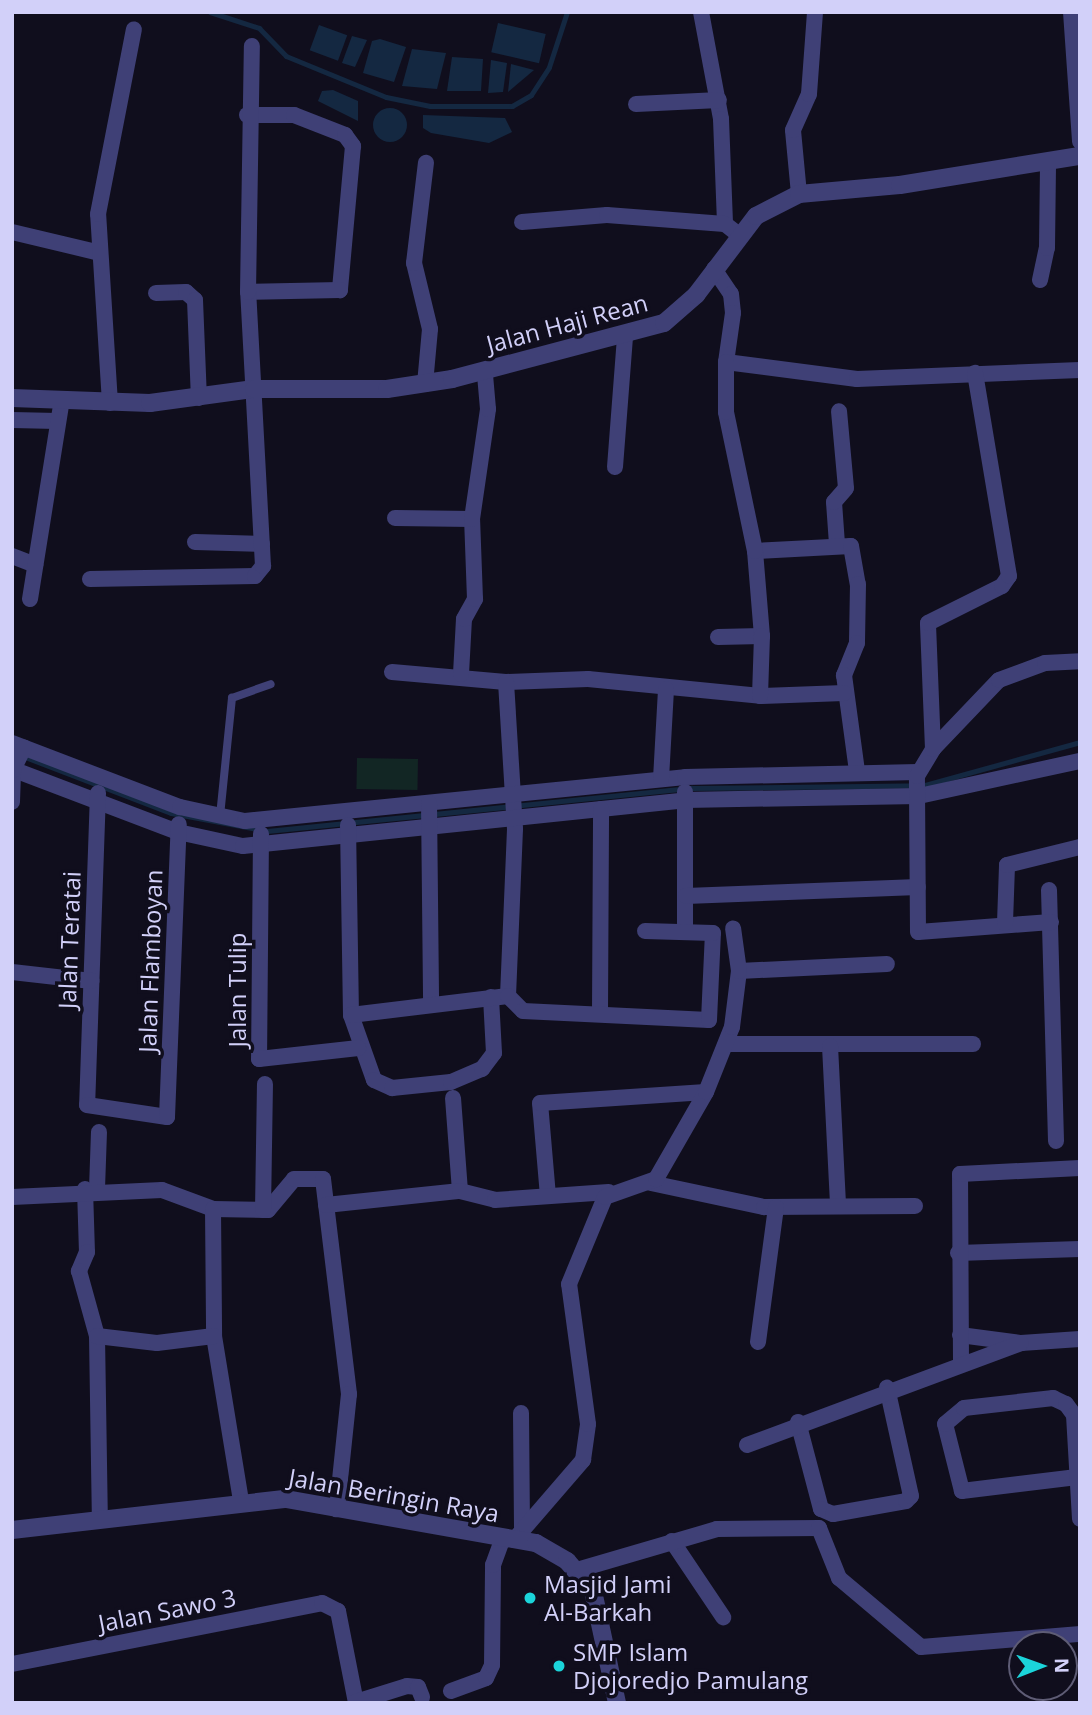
<!DOCTYPE html>
<style>
body{margin:0}
#map{position:relative;width:1092px;height:1715px;overflow:hidden;background:#100e1d;font-family:"Open Sans",sans-serif}
div>[style]{position:absolute}
[style*='--x']{left:calc(var(--x)*1px);top:calc(var(--y)*1px);width:calc(var(--w)*1px);rotate:calc(var(--a)*1deg)}
.green>*{inset:0;background:#122624;transform-origin:0 0}
.water>*{inset:0;background:#142841;transform-origin:0 0}
.round{border-radius:50%}
.stream>*{height:5px;margin:-2.5px;padding:0 2.5px;transform-origin:2.5px;border-radius:2.5px;background:#142841}
.service>*{height:8px;margin:-4px;padding:0 4px;transform-origin:4px;border-radius:4px;background:#3f4076}
.minor>*{height:16px;margin:-8px;padding:0 8px;transform-origin:8px;border-radius:8px;background:#3f4076}
.tertiary>*{height:18px;margin:-9px;padding:0 9px;transform-origin:9px;border-radius:9px;background:#3f4076}
.dots>*{width:19px;height:19px;translate:-50% -50%;box-sizing:border-box;border:4px solid #100e1d;border-radius:50%}
span{translate:-50% -50%;white-space:nowrap;text-align:center;line-height:1.15;-webkit-text-stroke:7px #100e1d;paint-order:stroke}
.street-label{font-size:24px;color:#d2d0f9}
.poi-label{font-size:24px;color:#d2d0f9}
.left{translate:0 -50%;text-align:left}
.frame{position:absolute;inset:0;border:14px solid #d2d0f9;pointer-events:none}
.north{position:absolute;left:1008px;top:1631px;width:70px;height:70px;box-sizing:border-box;background:#100e1d;border:2px solid #5e5c75;border-radius:50%;rotate:89deg;font-size:19px;font-weight:700;line-height:28px;text-align:center;color:#d2d0f9}
.north::after{content:'';display:block;margin:auto;width:24px;height:32px;background:#1bd4da;clip-path:polygon(50% 0,100% 100%,50% 72%,0 100%)}
</style>
<div id="map">
<div class="green">
<div style="left:357px;top:758px;width:61px;height:31px;rotate:1deg"></div>
</div>
<div class="water">
<div style="left:498px;top:23px;width:49px;height:30px;rotate:13deg"></div>
<div style="left:319px;top:25px;width:30px;height:27px;rotate:20deg"></div>
<div style="clip-path:polygon(352px 36px,367px 40px,355px 67px,342px 63px)"></div>
<div style="clip-path:polygon(380px 39px,406px 47px,394px 82px,363px 73px,372px 41px)"></div>
<div style="clip-path:polygon(412px 49px,446px 53px,437px 89px,402px 86px)"></div>
<div style="clip-path:polygon(452px 57px,483px 59px,481px 91px,447px 91px)"></div>
<div style="clip-path:polygon(491px 60px,507px 63px,503px 92px,488px 93px)"></div>
<div style="clip-path:polygon(511px 64px,534px 70px,508px 92px)"></div>
<div style="clip-path:polygon(333px 90px,358px 101px,358px 121px,318px 101px,322px 91px)"></div>
<div class="round" style="left:373px;top:108px;width:34px;height:34px"></div>
<div style="clip-path:polygon(423px 115px,505px 118px,512px 132px,489px 143px,431px 133px,423px 128px)"></div>
</div>
<div class="stream">
<div style="--x:210;--y:12;--w:52;--a:18.1"></div>
<div style="--x:259;--y:28;--w:39;--a:46"></div>
<div style="--x:286;--y:56;--w:108;--a:22.3"></div>
<div style="--x:386;--y:97;--w:45;--a:11.6"></div>
<div style="--x:430;--y:106;--w:82;--a:0"></div>
<div style="--x:512;--y:106;--w:22;--a:-30"></div>
<div style="--x:531;--y:95;--w:33;--a:-57"></div>
<div style="--x:549;--y:67;--w:58;--a:-71.9"></div>
<div style="--x:12;--y:752;--w:170;--a:21"></div>
<div style="--x:171;--y:813;--w:98;--a:10.6"></div>
<div style="--x:267;--y:831;--w:427;--a:-5.8"></div>
<div style="--x:692;--y:788;--w:233;--a:-0.7"></div>
<div style="--x:925;--y:785;--w:161;--a:-15.5"></div>
</div>
<div class="service">
<div style="--x:220;--y:816;--w:119;--a:-84.2"></div>
<div style="--x:232;--y:698;--w:41;--a:-19.7"></div>
</div>
<div class="minor">
<div style="--x:701;--y:12;--w:109;--a:79.4"></div>
<div style="--x:721;--y:119;--w:105;--a:87.8"></div>
<div style="--x:725;--y:224;--w:16;--a:38"></div>
<div style="--x:1071;--y:12;--w:130;--a:86"></div>
<div style="--x:636;--y:104;--w:83;--a:-2.8"></div>
<div style="--x:247;--y:115;--w:47;--a:0"></div>
<div style="--x:294;--y:115;--w:55;--a:21.4"></div>
<div style="--x:345;--y:135;--w:14;--a:54"></div>
<div style="--x:353;--y:146;--w:145;--a:95.2"></div>
<div style="--x:340;--y:290;--w:92;--a:178.8"></div>
<div style="--x:799;--y:194;--w:64;--a:-95.4"></div>
<div style="--x:793;--y:130;--w:39;--a:-66"></div>
<div style="--x:809;--y:94;--w:82;--a:-85.8"></div>
<div style="--x:522;--y:222;--w:85;--a:-4.7"></div>
<div style="--x:607;--y:215;--w:118;--a:4.4"></div>
<div style="--x:12;--y:232;--w:90;--a:13.4"></div>
<div style="--x:714;--y:269;--w:30;--a:56"></div>
<div style="--x:731;--y:294;--w:19;--a:84"></div>
<div style="--x:733;--y:313;--w:49;--a:98.1"></div>
<div style="--x:726;--y:362;--w:132;--a:7.4"></div>
<div style="--x:857;--y:379;--w:223;--a:-2.3"></div>
<div style="--x:1040;--y:280;--w:33;--a:-78"></div>
<div style="--x:1047;--y:248;--w:85;--a:-89.3"></div>
<div style="--x:156;--y:293;--w:30;--a:-2"></div>
<div style="--x:186;--y:292;--w:12;--a:42"></div>
<div style="--x:195;--y:300;--w:98;--a:87.7"></div>
<div style="--x:425;--y:384;--w:55;--a:-84.8"></div>
<div style="--x:430;--y:329;--w:68;--a:-103.6"></div>
<div style="--x:414;--y:263;--w:101;--a:-83.2"></div>
<div style="--x:110;--y:403;--w:189;--a:-93.6"></div>
<div style="--x:98;--y:214;--w:188;--a:-79"></div>
<div style="--x:12;--y:420;--w:45;--a:1.3"></div>
<div style="--x:615;--y:467;--w:130;--a:-85.6"></div>
<div style="--x:395;--y:518;--w:77;--a:0.7"></div>
<div style="--x:195;--y:542;--w:67;--a:1.7"></div>
<div style="--x:837;--y:544;--w:42;--a:-94.1"></div>
<div style="--x:834;--y:502;--w:18;--a:-49"></div>
<div style="--x:846;--y:488;--w:77;--a:-95.2"></div>
<div style="--x:755;--y:551;--w:96;--a:-3"></div>
<div style="--x:851;--y:546;--w:39;--a:80"></div>
<div style="--x:858;--y:584;--w:59;--a:91"></div>
<div style="--x:857;--y:643;--w:35;--a:112"></div>
<div style="--x:844;--y:675;--w:97;--a:82.3"></div>
<div style="--x:12;--y:556;--w:25;--a:21"></div>
<div style="--x:90;--y:579;--w:165;--a:-1"></div>
<div style="--x:255;--y:576;--w:13;--a:-51"></div>
<div style="--x:263;--y:566;--w:274;--a:-93.1"></div>
<div style="--x:248;--y:292;--w:246;--a:-89.1"></div>
<div style="--x:30;--y:599;--w:202;--a:-80.9"></div>
<div style="--x:718;--y:637;--w:44;--a:-1.3"></div>
<div style="--x:762;--y:636;--w:85;--a:-94.7"></div>
<div style="--x:755;--y:551;--w:142;--a:-101.8"></div>
<div style="--x:726;--y:412;--w:50;--a:-90"></div>
<div style="--x:392;--y:672;--w:114;--a:5"></div>
<div style="--x:506;--y:682;--w:82;--a:-2.1"></div>
<div style="--x:588;--y:679;--w:173;--a:5.6"></div>
<div style="--x:760;--y:696;--w:84;--a:-2"></div>
<div style="--x:461;--y:674;--w:55;--a:-86.9"></div>
<div style="--x:464;--y:619;--w:23;--a:-61"></div>
<div style="--x:475;--y:599;--w:80;--a:-92.1"></div>
<div style="--x:472;--y:519;--w:111;--a:-81.7"></div>
<div style="--x:488;--y:409;--w:38;--a:-95"></div>
<div style="--x:506;--y:682;--w:147;--a:86.5"></div>
<div style="--x:515;--y:829;--w:167;--a:92.4"></div>
<div style="--x:760;--y:696;--w:60;--a:-88.1"></div>
<div style="--x:12;--y:743;--w:180;--a:20.9"></div>
<div style="--x:180;--y:807;--w:66;--a:12.2"></div>
<div style="--x:245;--y:821;--w:442;--a:-5.7"></div>
<div style="--x:685;--y:777;--w:233;--a:-1.2"></div>
<div style="--x:933;--y:749;--w:126;--a:-92.3"></div>
<div style="--x:928;--y:623;--w:83;--a:-26.6"></div>
<div style="--x:1002;--y:586;--w:12;--a:-55"></div>
<div style="--x:1009;--y:576;--w:206;--a:-99.5"></div>
<div style="--x:12;--y:769;--w:178;--a:20.8"></div>
<div style="--x:178;--y:832;--w:66;--a:12.2"></div>
<div style="--x:243;--y:846;--w:444;--a:-5.9"></div>
<div style="--x:685;--y:800;--w:234;--a:-1"></div>
<div style="--x:919;--y:796;--w:165;--a:-12.3"></div>
<div style="--x:661;--y:779;--w:90;--a:-86.8"></div>
<div style="--x:685;--y:792;--w:137;--a:90"></div>
<div style="--x:98;--y:793;--w:312;--a:92"></div>
<div style="--x:87;--y:1105;--w:81;--a:8.5"></div>
<div style="--x:167;--y:1117;--w:293;--a:-87.7"></div>
<div style="--x:12;--y:802;--w:32;--a:-88"></div>
<div style="--x:13;--y:770;--w:25;--a:-64"></div>
<div style="--x:429;--y:803;--w:202;--a:89.4"></div>
<div style="--x:348;--y:825;--w:190;--a:89.1"></div>
<div style="--x:351;--y:1015;--w:69;--a:70.5"></div>
<div style="--x:374;--y:1080;--w:20;--a:24"></div>
<div style="--x:392;--y:1088;--w:59;--a:-5.8"></div>
<div style="--x:451;--y:1082;--w:34;--a:-23"></div>
<div style="--x:482;--y:1069;--w:20;--a:-53"></div>
<div style="--x:494;--y:1053;--w:56;--a:-93.1"></div>
<div style="--x:261;--y:834;--w:225;--a:90.5"></div>
<div style="--x:259;--y:1059;--w:100;--a:-6.3"></div>
<div style="--x:1049;--y:890;--w:251;--a:88.4"></div>
<div style="--x:686;--y:896;--w:232;--a:-2.2"></div>
<div style="--x:1051;--y:922;--w:133;--a:175.7"></div>
<div style="--x:918;--y:932;--w:156;--a:-90.4"></div>
<div style="--x:917;--y:776;--w:31;--a:-59"></div>
<div style="--x:933;--y:749;--w:95;--a:-46.3"></div>
<div style="--x:999;--y:680;--w:49;--a:-20.3"></div>
<div style="--x:1045;--y:663;--w:35;--a:-3"></div>
<div style="--x:1005;--y:923;--w:58;--a:-88"></div>
<div style="--x:1007;--y:865;--w:75;--a:-13.9"></div>
<div style="--x:739;--y:971;--w:148;--a:-2.7"></div>
<div style="--x:12;--y:972;--w:80;--a:6.5"></div>
<div style="--x:600;--y:1013;--w:204;--a:-89.7"></div>
<div style="--x:351;--y:1015;--w:158;--a:-6.9"></div>
<div style="--x:508;--y:996;--w:21;--a:45"></div>
<div style="--x:523;--y:1011;--w:186;--a:2.8"></div>
<div style="--x:709;--y:1020;--w:87;--a:-87.4"></div>
<div style="--x:713;--y:933;--w:68;--a:-178.3"></div>
<div style="--x:727;--y:1044;--w:246;--a:0"></div>
<div style="--x:830;--y:1046;--w:160;--a:87.1"></div>
<div style="--x:453;--y:1098;--w:93;--a:85.7"></div>
<div style="--x:651;--y:1183;--w:116;--a:12"></div>
<div style="--x:764;--y:1207;--w:151;--a:-0.4"></div>
<div style="--x:85;--y:1189;--w:63;--a:88.2"></div>
<div style="--x:87;--y:1252;--w:21;--a:113"></div>
<div style="--x:79;--y:1271;--w:67;--a:74.5"></div>
<div style="--x:97;--y:1336;--w:181;--a:89.1"></div>
<div style="--x:97;--y:1189;--w:57;--a:-88"></div>
<div style="--x:548;--y:1196;--w:93;--a:-94.9"></div>
<div style="--x:540;--y:1103;--w:166;--a:-3.8"></div>
<div style="--x:12;--y:1197;--w:150;--a:-2.7"></div>
<div style="--x:162;--y:1190;--w:54;--a:20.4"></div>
<div style="--x:213;--y:1209;--w:55;--a:1"></div>
<div style="--x:268;--y:1210;--w:40;--a:-50"></div>
<div style="--x:294;--y:1179;--w:29;--a:0"></div>
<div style="--x:323;--y:1179;--w:217;--a:83.1"></div>
<div style="--x:349;--y:1394;--w:116;--a:96"></div>
<div style="--x:326;--y:1205;--w:135;--a:-6"></div>
<div style="--x:460;--y:1191;--w:36;--a:14"></div>
<div style="--x:495;--y:1200;--w:114;--a:-4"></div>
<div style="--x:213;--y:1209;--w:127;--a:89.5"></div>
<div style="--x:214;--y:1336;--w:166;--a:80.7"></div>
<div style="--x:263;--y:1210;--w:126;--a:-89.1"></div>
<div style="--x:958;--y:1253;--w:122;--a:-1.9"></div>
<div style="--x:960;--y:1335;--w:62;--a:7.5"></div>
<div style="--x:1021;--y:1343;--w:59;--a:-3.9"></div>
<div style="--x:97;--y:1336;--w:60;--a:6.7"></div>
<div style="--x:157;--y:1343;--w:57;--a:-7"></div>
<div style="--x:758;--y:1342;--w:136;--a:-82.4"></div>
<div style="--x:961;--y:1361;--w:187;--a:-90.3"></div>
<div style="--x:960;--y:1174;--w:120;--a:-2.9"></div>
<div style="--x:521;--y:1413;--w:117;--a:89.5"></div>
<div style="--x:798;--y:1422;--w:90;--a:75.2"></div>
<div style="--x:821;--y:1509;--w:13;--a:23"></div>
<div style="--x:833;--y:1514;--w:74;--a:-10.1"></div>
<div style="--x:906;--y:1501;--w:7;--a:-45"></div>
<div style="--x:911;--y:1496;--w:111;--a:-102.5"></div>
<div style="--x:747;--y:1445;--w:292;--a:-20.4"></div>
<div style="--x:1077;--y:1477;--w:116;--a:173.1"></div>
<div style="--x:962;--y:1491;--w:69;--a:-104.2"></div>
<div style="--x:945;--y:1424;--w:25;--a:-40"></div>
<div style="--x:964;--y:1408;--w:90;--a:-6.4"></div>
<div style="--x:1053;--y:1398;--w:14;--a:25"></div>
<div style="--x:1066;--y:1404;--w:14;--a:54"></div>
<div style="--x:1074;--y:1415;--w:104;--a:86.7"></div>
<div style="--x:514;--y:1540;--w:106;--a:-49.2"></div>
<div style="--x:583;--y:1460;--w:36;--a:-82"></div>
<div style="--x:588;--y:1424;--w:141;--a:-97.7"></div>
<div style="--x:569;--y:1284;--w:94;--a:-67.5"></div>
<div style="--x:605;--y:1197;--w:54;--a:-19.4"></div>
<div style="--x:656;--y:1179;--w:100;--a:-60.1"></div>
<div style="--x:706;--y:1092;--w:70;--a:-68.2"></div>
<div style="--x:732;--y:1027;--w:56;--a:-82.9"></div>
<div style="--x:739;--y:971;--w:43;--a:-97.9"></div>
<div style="--x:672;--y:1541;--w:92;--a:56.1"></div>
<div style="--x:577;--y:1570;--w:146;--a:-16.3"></div>
<div style="--x:717;--y:1529;--w:102;--a:-0.6"></div>
<div style="--x:819;--y:1528;--w:54;--a:68.2"></div>
<div style="--x:839;--y:1578;--w:107;--a:40.1"></div>
<div style="--x:921;--y:1647;--w:160;--a:-4.7"></div>
<div style="--x:12;--y:1664;--w:316;--a:-11.1"></div>
<div style="--x:322;--y:1603;--w:18;--a:27"></div>
<div style="--x:338;--y:1611;--w:94;--a:78.9"></div>
<div style="--x:451;--y:1691;--w:37;--a:-20"></div>
<div style="--x:486;--y:1678;--w:14;--a:-65"></div>
<div style="--x:492;--y:1665;--w:100;--a:-89.4"></div>
<div style="--x:493;--y:1565;--w:29;--a:-70"></div>
<div style="--x:356;--y:1702;--w:53;--a:-17.4"></div>
<div style="--x:407;--y:1686;--w:11;--a:5"></div>
<div style="--x:418;--y:1687;--w:11;--a:68"></div>
</div>
<div class="tertiary">
<div style="--x:12;--y:398;--w:138;--a:2.1"></div>
<div style="--x:150;--y:403;--w:105;--a:-7.7"></div>
<div style="--x:254;--y:389;--w:133;--a:0"></div>
<div style="--x:387;--y:389;--w:66;--a:-8.7"></div>
<div style="--x:452;--y:379;--w:219;--a:-14.8"></div>
<div style="--x:664;--y:323;--w:43;--a:-41.2"></div>
<div style="--x:696;--y:295;--w:99;--a:-52.8"></div>
<div style="--x:756;--y:216;--w:48;--a:-27.1"></div>
<div style="--x:799;--y:194;--w:101;--a:-5.1"></div>
<div style="--x:900;--y:185;--w:182;--a:-9.2"></div>
<div style="--x:12;--y:1530;--w:276;--a:-6.5"></div>
<div style="--x:286;--y:1499;--w:254;--a:10"></div>
<div style="--x:536;--y:1543;--w:36;--a:30"></div>
<div style="--x:567;--y:1561;--w:40;--a:49"></div>
<div style="--x:593;--y:1591;--w:115;--a:77.9"></div>
</div>
<div class="dots">
<div style="left:530px;top:1598px;background:#1bd4da"></div>
<div style="left:559px;top:1666px;background:#1bd4da"></div>
</div>
<div class="street-label">
<span style="left:567px;top:323px;rotate:-15deg">Jalan Haji Rean</span>
<span style="left:69px;top:940px;rotate:-88deg">Jalan Teratai</span>
<span style="left:150px;top:961px;rotate:-88deg">Jalan Flamboyan</span>
<span style="left:237px;top:990px;rotate:-90deg">Jalan Tulip</span>
<span style="left:394px;top:1495px;rotate:10deg">Jalan Beringin Raya</span>
<span style="left:167px;top:1610px;rotate:-11deg">Jalan Sawo 3</span>
</div>
<div class="poi-label">
<span class="left" style="left:544px;top:1598px">Masjid Jami<br>Al-Barkah</span>
<span class="left" style="left:573px;top:1666px">SMP Islam<br>Djojoredjo Pamulang</span>
</div>
<div class="frame"></div>
<div class="north">N</div>
</div>
